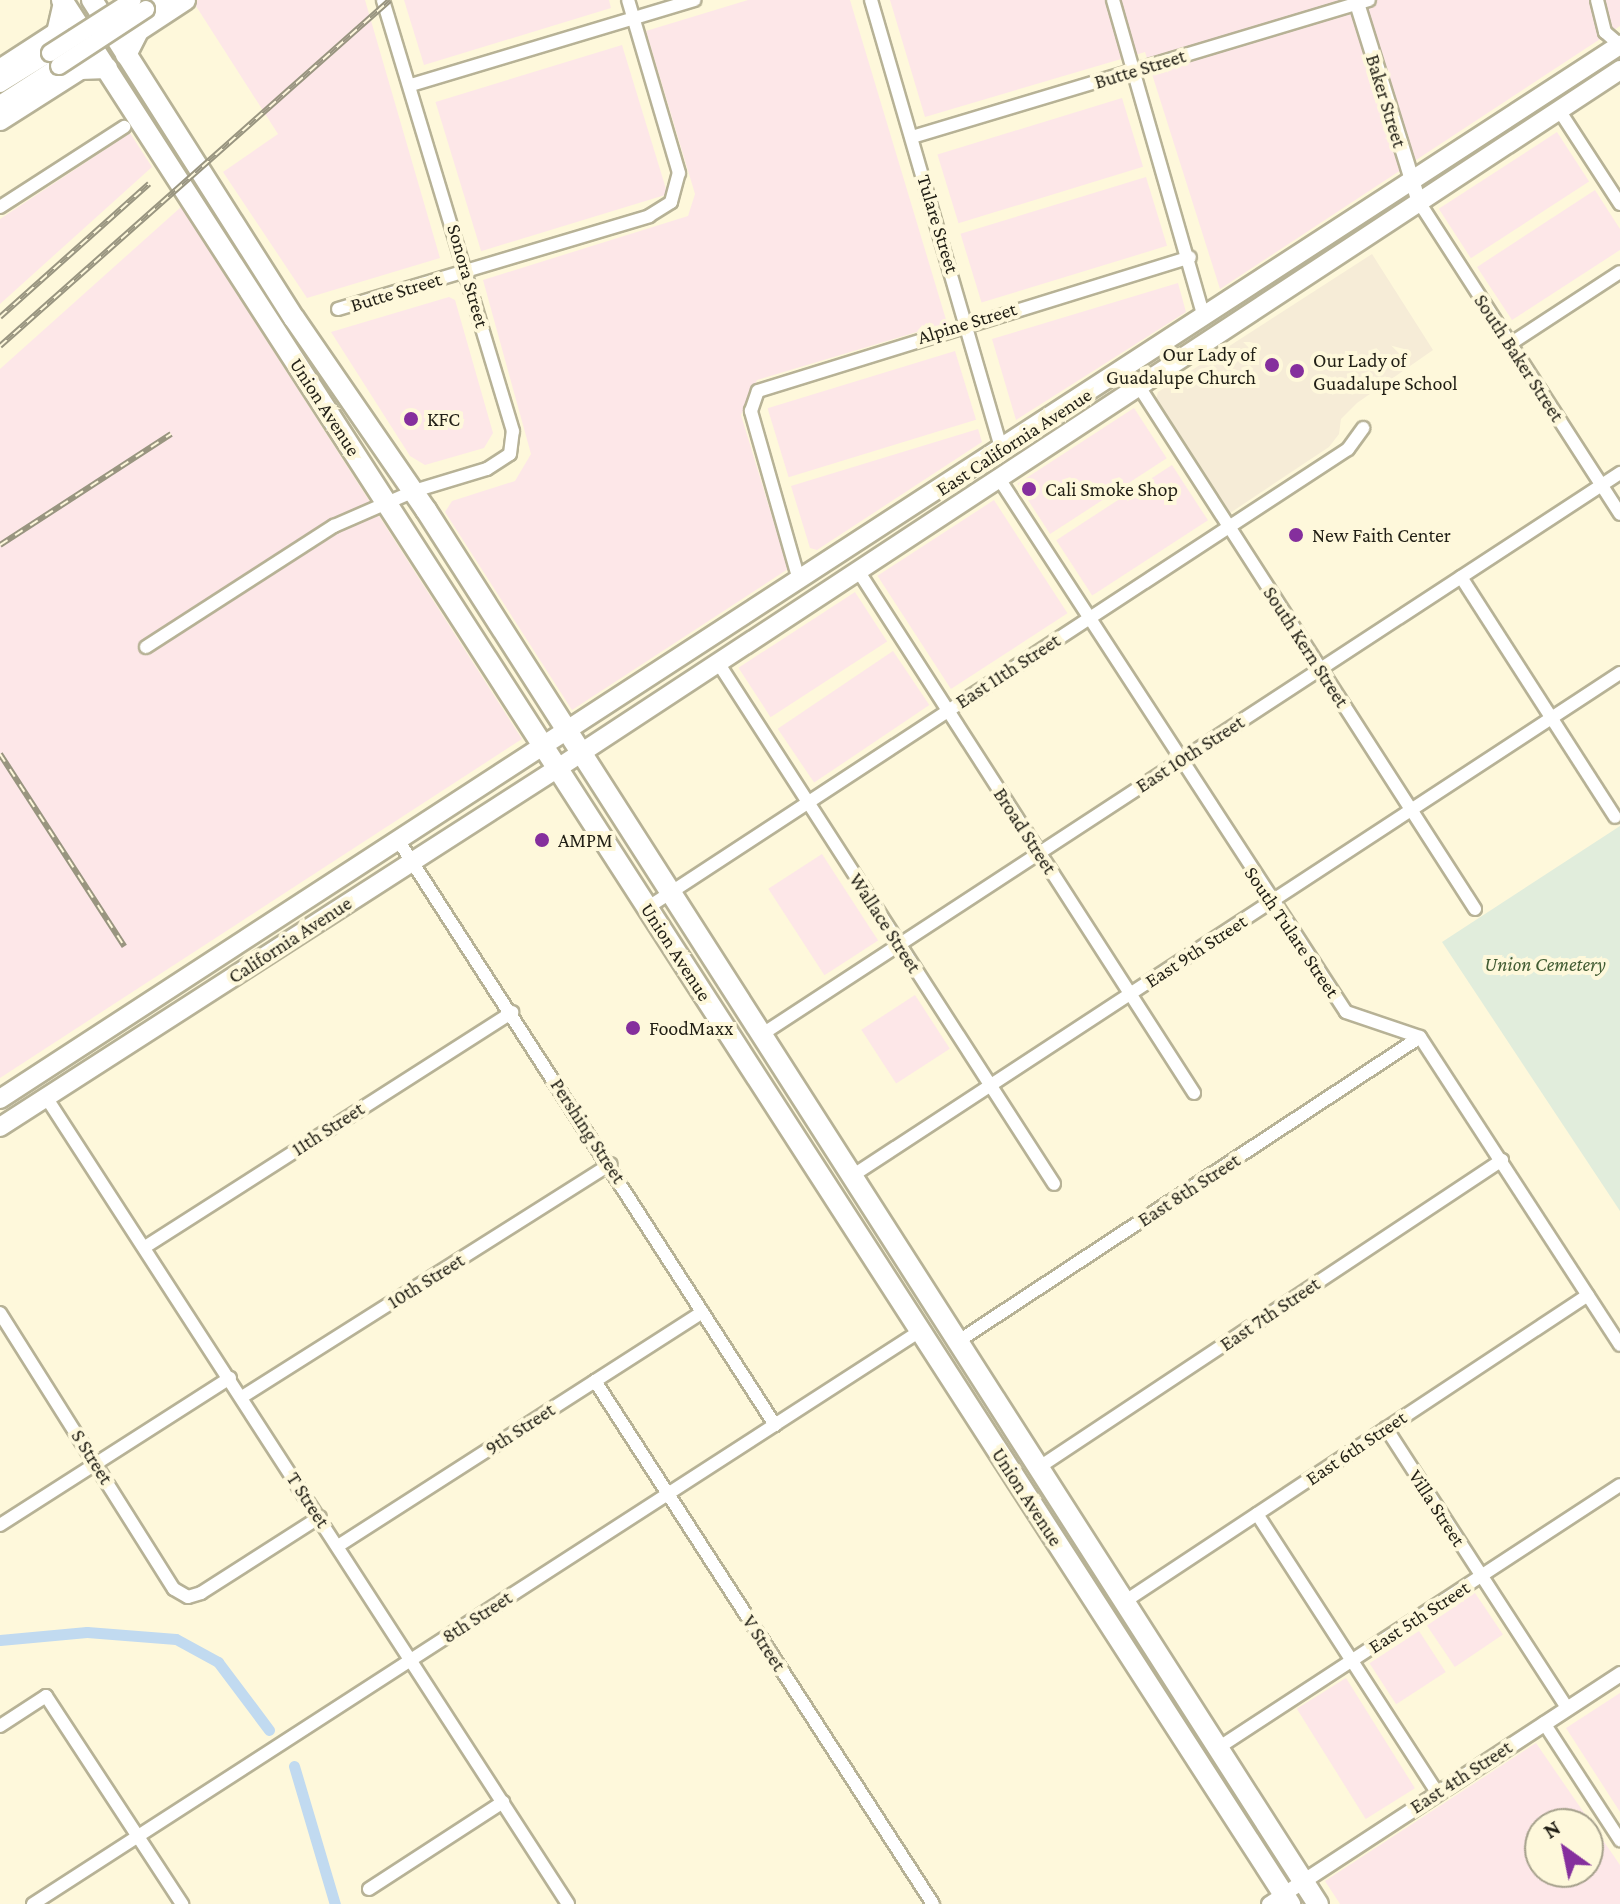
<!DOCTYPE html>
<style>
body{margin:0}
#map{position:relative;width:1620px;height:1904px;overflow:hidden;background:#fef8db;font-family:"Crimson Pro",serif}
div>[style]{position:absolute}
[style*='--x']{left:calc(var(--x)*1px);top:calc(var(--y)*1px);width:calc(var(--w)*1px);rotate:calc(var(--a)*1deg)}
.industrial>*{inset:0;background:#fde7e8;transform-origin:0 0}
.education>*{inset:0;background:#f6ecd7}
.green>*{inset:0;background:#e1eddc}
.canal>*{height:11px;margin:-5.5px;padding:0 5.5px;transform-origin:5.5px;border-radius:5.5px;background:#c1daf0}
.roads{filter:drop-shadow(2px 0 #b7b296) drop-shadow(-2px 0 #b7b296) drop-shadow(0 2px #b7b296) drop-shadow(0 -2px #b7b296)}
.minor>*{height:12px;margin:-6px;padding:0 6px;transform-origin:6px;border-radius:6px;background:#fff}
.tertiary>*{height:14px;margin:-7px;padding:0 7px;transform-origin:7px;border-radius:7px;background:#fff}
.secondary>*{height:16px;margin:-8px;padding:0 8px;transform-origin:8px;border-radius:8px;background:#fff}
.primary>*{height:18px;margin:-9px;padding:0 9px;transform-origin:9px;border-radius:9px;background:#fff}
.trunk>*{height:20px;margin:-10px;padding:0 10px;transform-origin:10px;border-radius:10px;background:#fff}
.rail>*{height:6px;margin-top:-3px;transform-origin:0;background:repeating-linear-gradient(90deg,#fef8db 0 9px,#999580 0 18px);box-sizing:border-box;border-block:2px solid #999580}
.bridges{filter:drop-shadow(2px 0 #b7b296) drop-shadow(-2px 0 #b7b296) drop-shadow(0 2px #b7b296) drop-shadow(0 -2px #b7b296)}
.secondary-bridge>*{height:16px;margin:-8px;padding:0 8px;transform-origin:8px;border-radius:8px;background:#fff}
.dots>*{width:22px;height:22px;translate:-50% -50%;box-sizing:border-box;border:4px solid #fef8db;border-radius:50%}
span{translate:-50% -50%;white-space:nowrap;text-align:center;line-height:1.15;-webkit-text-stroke:8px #fef8db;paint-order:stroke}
.street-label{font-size:20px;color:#211f15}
.poi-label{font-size:20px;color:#211f15}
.right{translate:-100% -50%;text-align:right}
.left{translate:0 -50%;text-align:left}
.park-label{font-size:20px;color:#425c33;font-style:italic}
.north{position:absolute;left:1524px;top:1808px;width:80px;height:80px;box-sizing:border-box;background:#fef8db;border:2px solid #a6a18c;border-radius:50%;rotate:327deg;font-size:22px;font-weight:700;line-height:32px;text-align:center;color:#211f15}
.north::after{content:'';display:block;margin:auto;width:28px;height:36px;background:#852f9d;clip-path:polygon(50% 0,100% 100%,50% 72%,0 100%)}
</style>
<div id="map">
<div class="industrial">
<div style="clip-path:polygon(198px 0,365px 0,440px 258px,307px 298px,223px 172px,278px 134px,194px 3px)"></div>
<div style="clip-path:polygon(404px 0,609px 0,611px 8px,424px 65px)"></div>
<div style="clip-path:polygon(748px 0,850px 0,947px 323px,757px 380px,741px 415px,788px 569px,572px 710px,445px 512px,452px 501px,515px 481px,531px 454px,483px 280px,688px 216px,695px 194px,646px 31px)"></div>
<div style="clip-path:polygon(890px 0,1620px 0,1620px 26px,1220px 289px,1145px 52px,925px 117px)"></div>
<div style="left:622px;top:45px;width:156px;height:195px;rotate:73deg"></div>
<div style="left:1122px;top:98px;width:72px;height:193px;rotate:73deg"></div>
<div style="left:1557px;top:132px;width:59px;height:141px;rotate:57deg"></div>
<div style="clip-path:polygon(130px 133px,152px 167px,0 304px,0 219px)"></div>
<div style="left:1146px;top:177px;width:72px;height:194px;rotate:73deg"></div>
<div style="clip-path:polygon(1595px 190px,1620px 229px,1620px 250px,1512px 320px,1477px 267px)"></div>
<div style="clip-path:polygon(181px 207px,522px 739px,0 1078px,0 369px)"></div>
<div style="clip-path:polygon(1178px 283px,1186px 312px,1016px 420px,992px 339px)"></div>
<div style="clip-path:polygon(449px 297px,455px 300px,493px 433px,484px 448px,425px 465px,410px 456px,331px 332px)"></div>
<div style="left:955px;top:351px;width:72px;height:196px;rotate:73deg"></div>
<div style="left:1134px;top:408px;width:60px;height:139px;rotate:57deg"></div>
<div style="clip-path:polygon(978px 429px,982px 442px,817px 550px,810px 548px,791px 486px)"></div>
<div style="left:1172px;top:465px;width:66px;height:138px;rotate:57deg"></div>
<div style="left:994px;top:500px;width:135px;height:139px;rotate:57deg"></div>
<div style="left:855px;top:592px;width:59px;height:139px;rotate:57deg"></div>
<div style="left:893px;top:651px;width:65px;height:139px;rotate:56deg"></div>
<div style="left:822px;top:854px;width:103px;height:64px;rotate:57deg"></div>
<div style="left:915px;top:995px;width:64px;height:64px;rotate:57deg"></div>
<div style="left:1475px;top:1593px;width:50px;height:58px;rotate:56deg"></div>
<div style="left:1419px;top:1631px;width:49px;height:59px;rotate:57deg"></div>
<div style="left:1346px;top:1678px;width:130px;height:58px;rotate:58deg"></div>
<div style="clip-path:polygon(1620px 1693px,1620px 1812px,1566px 1728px)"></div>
<div style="clip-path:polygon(evenodd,1536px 1743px,1620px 1865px,1620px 1904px,1340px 1904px,1325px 1881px,1536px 1743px,1588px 1824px,1588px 1872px,1540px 1872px,1540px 1824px,1588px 1824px)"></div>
</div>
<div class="education">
<div style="clip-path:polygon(1372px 254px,1433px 350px,1357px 403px,1341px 419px,1339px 434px,1329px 447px,1230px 513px,1156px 400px,1158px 392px)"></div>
</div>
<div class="green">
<div style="clip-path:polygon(1620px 826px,1620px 1211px,1442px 942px)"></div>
</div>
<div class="canal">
<div style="--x:0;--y:1640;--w:87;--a:-5.3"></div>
<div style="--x:87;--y:1632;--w:89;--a:4.5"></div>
<div style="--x:176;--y:1639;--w:48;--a:28.7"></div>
<div style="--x:218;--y:1662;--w:85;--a:53.1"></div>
<div style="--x:294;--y:1766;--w:144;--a:73.5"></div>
</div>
<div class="roads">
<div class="minor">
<div style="--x:871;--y:0;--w:469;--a:73.8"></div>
<div style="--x:1113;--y:0;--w:330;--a:74"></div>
<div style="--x:1597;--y:0;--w:33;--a:76"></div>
<div style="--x:1605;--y:32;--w:20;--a:41"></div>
<div style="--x:411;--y:85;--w:296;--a:-16.7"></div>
<div style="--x:1559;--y:110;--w:112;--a:57"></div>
<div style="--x:912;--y:137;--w:477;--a:-16.7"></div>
<div style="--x:1419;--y:202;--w:371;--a:57.2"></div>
<div style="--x:0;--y:207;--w:148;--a:-32.8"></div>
<div style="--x:338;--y:309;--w:325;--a:-16.6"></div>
<div style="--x:649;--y:216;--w:26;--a:-32"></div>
<div style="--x:671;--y:202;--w:30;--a:-75"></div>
<div style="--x:679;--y:173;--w:180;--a:-106.4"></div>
<div style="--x:1510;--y:344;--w:131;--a:-33.2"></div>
<div style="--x:1138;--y:385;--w:623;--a:57.25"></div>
<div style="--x:998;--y:477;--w:638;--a:56.96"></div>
<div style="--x:1346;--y:1012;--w:78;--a:18.7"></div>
<div style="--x:1420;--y:1037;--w:367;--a:57"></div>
<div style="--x:857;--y:569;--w:623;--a:57.25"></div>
<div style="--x:1461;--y:577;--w:285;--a:57.3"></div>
<div style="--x:799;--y:580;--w:176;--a:-105.9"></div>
<div style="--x:751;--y:411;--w:21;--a:-71"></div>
<div style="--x:758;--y:391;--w:452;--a:-17.2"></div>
<div style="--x:146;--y:647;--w:224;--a:-32.8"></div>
<div style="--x:334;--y:526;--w:87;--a:-23.6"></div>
<div style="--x:414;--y:491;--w:76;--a:-16.8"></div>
<div style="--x:487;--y:469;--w:27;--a:-33"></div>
<div style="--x:510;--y:454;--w:23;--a:-83"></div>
<div style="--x:513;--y:431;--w:450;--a:-106.8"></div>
<div style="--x:717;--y:661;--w:622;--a:57.2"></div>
<div style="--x:398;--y:840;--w:696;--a:57.2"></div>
<div style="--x:647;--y:908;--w:838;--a:-33.22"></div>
<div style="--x:1348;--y:449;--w:26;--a:-54"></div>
<div style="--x:761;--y:1035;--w:1027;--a:-33.19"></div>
<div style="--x:46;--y:1097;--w:961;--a:57.1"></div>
<div style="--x:852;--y:1176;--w:918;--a:-33.22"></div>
<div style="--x:145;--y:1247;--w:436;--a:-32.6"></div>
<div style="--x:0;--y:1313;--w:326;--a:57.8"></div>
<div style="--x:174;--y:1589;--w:16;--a:30"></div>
<div style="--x:188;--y:1597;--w:14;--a:-17"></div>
<div style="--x:201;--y:1593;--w:141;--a:-32.6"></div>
<div style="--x:957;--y:1342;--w:554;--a:-33.37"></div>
<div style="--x:595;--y:1381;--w:623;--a:57.13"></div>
<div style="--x:242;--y:1397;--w:436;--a:-32.3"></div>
<div style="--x:1386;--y:1428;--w:333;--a:57.1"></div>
<div style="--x:1038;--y:1468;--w:557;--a:-33.58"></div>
<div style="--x:1257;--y:1514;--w:331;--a:57.1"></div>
<div style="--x:0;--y:1525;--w:273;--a:-32.6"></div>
<div style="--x:338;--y:1546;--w:433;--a:-32.7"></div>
<div style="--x:1124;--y:1602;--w:556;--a:-33.49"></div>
<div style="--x:1544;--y:1723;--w:140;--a:57"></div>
<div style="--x:0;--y:1726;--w:55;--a:-33.1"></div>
<div style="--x:46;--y:1696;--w:249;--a:56.8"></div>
<div style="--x:1218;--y:1748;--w:480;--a:-33.2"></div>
<div style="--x:369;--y:1889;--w:160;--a:-33"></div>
<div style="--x:33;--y:1904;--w:1056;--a:-32.86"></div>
</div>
<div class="tertiary">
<div style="--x:1356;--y:0;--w:212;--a:72.7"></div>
<div style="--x:1269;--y:1904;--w:420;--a:-33.2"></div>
</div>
<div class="secondary">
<div style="--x:146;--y:9;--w:17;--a:-31"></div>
<div style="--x:0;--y:84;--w:59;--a:-31.8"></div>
<div style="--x:0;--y:104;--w:70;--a:-32.8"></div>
</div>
<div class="primary">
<div style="--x:0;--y:1099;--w:1933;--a:-33.05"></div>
<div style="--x:0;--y:1127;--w:664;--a:-32.76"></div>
<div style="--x:558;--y:768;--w:1271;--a:-33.31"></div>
</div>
<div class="trunk">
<div style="--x:62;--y:0;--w:2266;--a:57.18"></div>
<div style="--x:92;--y:0;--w:377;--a:57.6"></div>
<div style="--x:294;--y:318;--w:233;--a:55.5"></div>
<div style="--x:426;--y:510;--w:1655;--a:57.39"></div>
<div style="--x:126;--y:55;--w:28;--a:-63"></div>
<div style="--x:139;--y:30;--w:55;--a:-33.1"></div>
<div style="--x:0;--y:70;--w:68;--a:-33"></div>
<div style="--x:57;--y:33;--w:31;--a:-77"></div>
<div style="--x:0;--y:120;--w:95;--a:-32.5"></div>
<div style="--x:80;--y:69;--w:27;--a:-2"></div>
</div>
</div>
<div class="rail">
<div style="--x:0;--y:317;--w:200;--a:-41.8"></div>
<div style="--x:0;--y:346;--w:521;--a:-41.58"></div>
<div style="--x:0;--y:545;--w:204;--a:-33"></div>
<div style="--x:0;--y:754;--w:229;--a:57.1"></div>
</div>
<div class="bridges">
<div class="secondary-bridge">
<div style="--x:50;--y:53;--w:98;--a:-32.6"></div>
<div style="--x:59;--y:66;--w:104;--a:-33.2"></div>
</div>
</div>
<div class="dots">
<div style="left:1272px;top:365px;background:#852f9d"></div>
<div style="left:1297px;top:371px;background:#852f9d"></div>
<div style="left:411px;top:419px;background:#852f9d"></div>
<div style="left:1029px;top:489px;background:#852f9d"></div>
<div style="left:1296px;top:535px;background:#852f9d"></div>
<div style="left:542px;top:840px;background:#852f9d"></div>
<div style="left:633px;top:1028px;background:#852f9d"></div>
</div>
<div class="street-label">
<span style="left:1140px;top:69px;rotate:-17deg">Butte Street</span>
<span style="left:1386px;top:101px;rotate:73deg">Baker Street</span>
<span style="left:938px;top:224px;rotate:73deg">Tulare Street</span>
<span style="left:468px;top:276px;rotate:74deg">Sonora Street</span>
<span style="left:396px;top:292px;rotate:-17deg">Butte Street</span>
<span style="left:967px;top:323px;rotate:-17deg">Alpine Street</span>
<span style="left:1519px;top:358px;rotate:57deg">South Baker Street</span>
<span style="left:325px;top:407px;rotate:57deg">Union Avenue</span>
<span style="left:1014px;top:442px;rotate:-33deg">East California Avenue</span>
<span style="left:1306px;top:647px;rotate:57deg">South Kern Street</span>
<span style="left:1008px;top:671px;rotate:-33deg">East 11th Street</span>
<span style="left:1190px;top:754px;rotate:-33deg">East 10th Street</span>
<span style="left:1025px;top:831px;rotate:57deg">Broad Street</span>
<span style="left:885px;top:923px;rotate:57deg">Wallace Street</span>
<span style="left:1292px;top:932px;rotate:56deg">South Tulare Street</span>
<span style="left:290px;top:940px;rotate:-33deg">California Avenue</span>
<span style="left:1196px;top:951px;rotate:-33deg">East 9th Street</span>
<span style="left:676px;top:952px;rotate:57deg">Union Avenue</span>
<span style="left:328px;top:1129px;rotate:-33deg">11th Street</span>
<span style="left:588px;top:1131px;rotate:57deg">Pershing Street</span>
<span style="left:1189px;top:1190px;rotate:-33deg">East 8th Street</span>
<span style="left:426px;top:1281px;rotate:-32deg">10th Street</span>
<span style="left:1270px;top:1314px;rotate:-34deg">East 7th Street</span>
<span style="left:520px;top:1429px;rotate:-33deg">9th Street</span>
<span style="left:1356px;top:1448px;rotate:-34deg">East 6th Street</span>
<span style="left:92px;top:1457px;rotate:58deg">S Street</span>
<span style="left:1027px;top:1497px;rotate:57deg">Union Avenue</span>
<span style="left:308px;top:1500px;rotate:57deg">T Street</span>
<span style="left:1437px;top:1508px;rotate:57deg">Villa Street</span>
<span style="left:477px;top:1617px;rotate:-33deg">8th Street</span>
<span style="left:1419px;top:1617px;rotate:-33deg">East 5th Street</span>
<span style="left:764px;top:1643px;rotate:57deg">V Street</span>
<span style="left:1461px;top:1777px;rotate:-33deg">East 4th Street</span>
</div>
<div class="poi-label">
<span class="right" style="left:1256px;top:366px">Our Lady of<br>Guadalupe Church</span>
<span class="left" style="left:1313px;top:372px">Our Lady of<br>Guadalupe School</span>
<span class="left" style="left:427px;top:419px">KFC</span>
<span class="left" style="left:1045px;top:489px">Cali Smoke Shop</span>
<span class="left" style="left:1312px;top:535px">New Faith Center</span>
<span class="left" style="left:558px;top:840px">AMPM</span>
<span class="left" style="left:649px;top:1028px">FoodMaxx</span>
</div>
<div class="park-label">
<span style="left:1545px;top:964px">Union Cemetery</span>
</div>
<div class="north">N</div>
</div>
